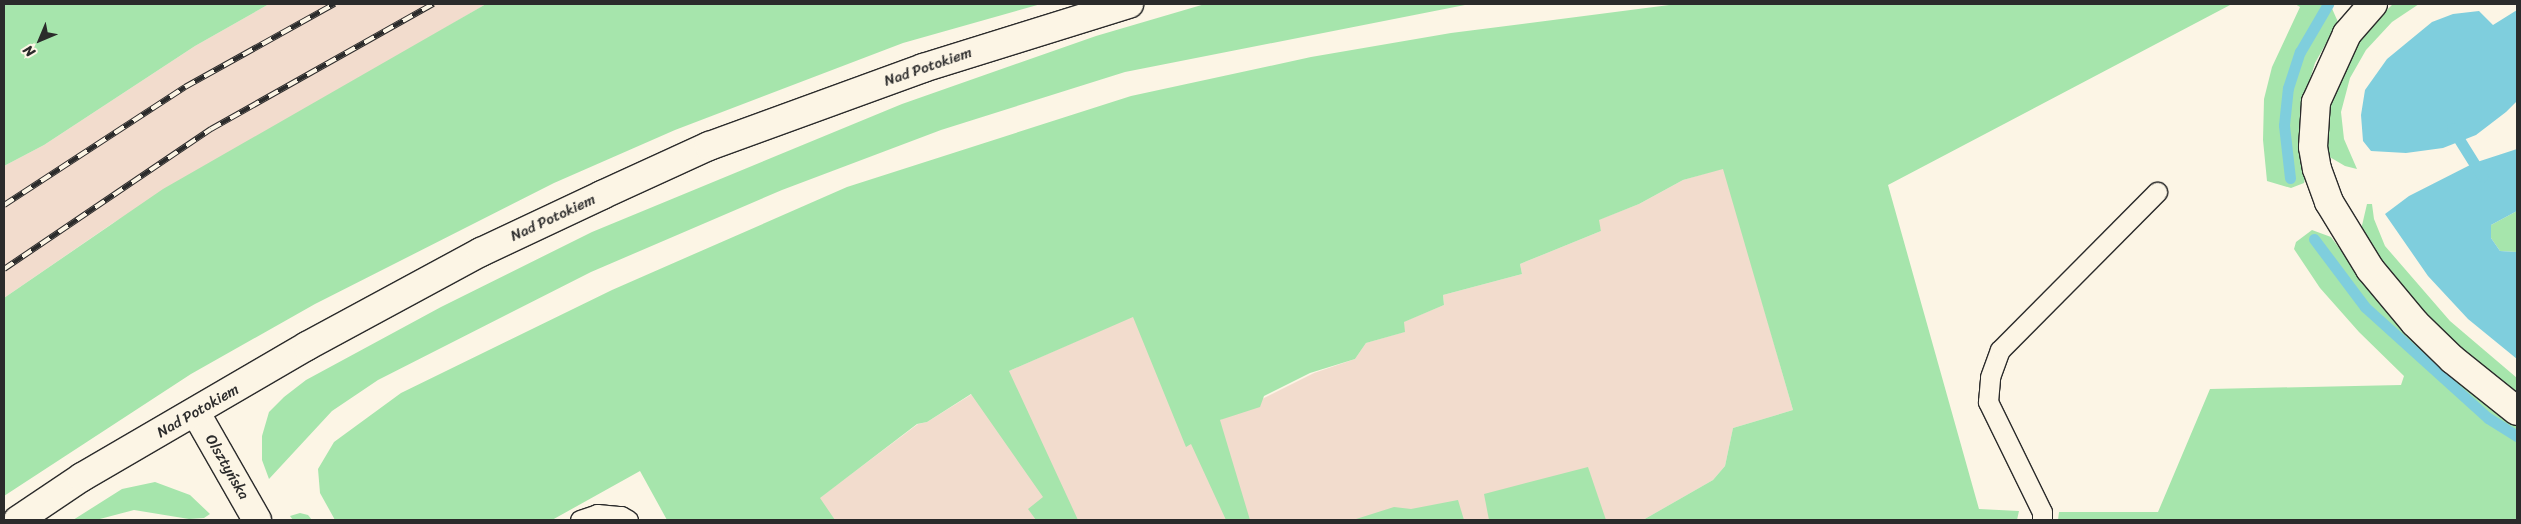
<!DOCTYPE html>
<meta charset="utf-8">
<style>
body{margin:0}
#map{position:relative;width:2521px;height:524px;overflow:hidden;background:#fcf5e5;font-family:Sriracha,sans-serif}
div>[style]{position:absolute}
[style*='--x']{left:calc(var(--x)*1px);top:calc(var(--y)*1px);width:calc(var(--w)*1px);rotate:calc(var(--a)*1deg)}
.built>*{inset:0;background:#f2dccd}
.green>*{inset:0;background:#a6e5ac}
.water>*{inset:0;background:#7fcedd}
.stream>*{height:11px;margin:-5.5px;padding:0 5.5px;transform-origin:5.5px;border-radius:5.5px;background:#7fcedd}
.roads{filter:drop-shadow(1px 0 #2b2b2b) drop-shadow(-1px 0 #2b2b2b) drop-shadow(0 1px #2b2b2b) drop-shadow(0 -1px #2b2b2b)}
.service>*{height:19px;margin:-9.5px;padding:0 9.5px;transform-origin:9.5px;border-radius:9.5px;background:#fcf5e5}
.pedestrian>*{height:28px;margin:-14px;padding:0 14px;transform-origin:14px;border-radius:14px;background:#fcf5e5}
.minor>*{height:28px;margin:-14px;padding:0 14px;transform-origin:14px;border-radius:14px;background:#fcf5e5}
.secondary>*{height:28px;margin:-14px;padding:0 14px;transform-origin:14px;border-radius:14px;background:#fcf5e5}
.rail>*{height:5.5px;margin-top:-2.75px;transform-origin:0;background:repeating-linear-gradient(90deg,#fcf5e5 0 11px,#2b2b2b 0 22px);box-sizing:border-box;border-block:1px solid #2b2b2b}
span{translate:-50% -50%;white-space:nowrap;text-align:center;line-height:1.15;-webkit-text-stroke:5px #fcf5e5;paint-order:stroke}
.street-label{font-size:15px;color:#2b2b2b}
.frame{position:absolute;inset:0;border:5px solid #2b2b2b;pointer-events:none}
.north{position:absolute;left:15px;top:15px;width:50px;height:50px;-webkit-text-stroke:4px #fcf5e5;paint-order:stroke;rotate:225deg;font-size:14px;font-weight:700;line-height:20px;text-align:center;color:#2b2b2b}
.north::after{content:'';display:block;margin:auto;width:18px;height:22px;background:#2b2b2b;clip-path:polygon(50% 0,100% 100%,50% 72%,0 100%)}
</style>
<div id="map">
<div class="built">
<div style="clip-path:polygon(269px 4px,486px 4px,113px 223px,4px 298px,4px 166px,44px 145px,195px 46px)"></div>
<div style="clip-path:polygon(1724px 168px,1793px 410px,1733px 428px,1725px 466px,1713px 480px,1643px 520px,790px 520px,918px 424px,927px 422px,1009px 371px,1133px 316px,1220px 420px,1314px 373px,1355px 359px,1366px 343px,1404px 332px,1403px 322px,1444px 305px,1443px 295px,1522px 274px,1520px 264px,1601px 231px,1598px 220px,1639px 204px,1683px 180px)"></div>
</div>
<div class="green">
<div style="clip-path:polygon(4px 4px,269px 4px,195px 46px,44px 145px,4px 166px)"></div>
<div style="clip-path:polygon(486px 4px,1041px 4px,903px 43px,675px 130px,554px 183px,315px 304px,191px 374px,4px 496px,4px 298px,163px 189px)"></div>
<div style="clip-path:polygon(1205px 4px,1470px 4px,1125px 72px,941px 130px,782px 190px,591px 272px,378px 380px,332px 411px,269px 479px,262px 460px,262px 436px,269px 412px,284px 397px,306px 380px,441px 307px,592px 232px,902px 104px,1096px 36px)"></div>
<div style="clip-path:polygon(1677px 4px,2232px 4px,1888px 185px,1979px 509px,2019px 511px,2017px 520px,1643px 520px,1713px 480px,1725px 466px,1733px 428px,1793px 410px,1723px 169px,1683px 180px,1639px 204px,1599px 220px,1601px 231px,1520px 264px,1522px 274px,1443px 295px,1444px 305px,1404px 322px,1405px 332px,1366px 343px,1355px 359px,1310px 373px,1264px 396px,1260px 407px,1220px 420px,1250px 520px,1226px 520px,1191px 444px,1186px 447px,1133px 317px,1009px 371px,1078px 520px,1036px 520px,1028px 509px,1043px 497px,971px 394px,927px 422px,917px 424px,820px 498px,835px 520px,667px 520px,640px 471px,552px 520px,335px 520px,320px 493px,318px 469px,334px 442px,401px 393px,612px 290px,847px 187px,1131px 96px,1311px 57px,1451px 33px)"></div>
<div style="clip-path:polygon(2295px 4px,2330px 4px,2338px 22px,2315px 63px,2303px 102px,2307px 170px,2304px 183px,2291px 188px,2267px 181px,2263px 140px,2264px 99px,2272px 67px,2300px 7px)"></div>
<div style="clip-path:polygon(2393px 4px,2419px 4px,2392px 22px,2366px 50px,2350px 78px,2341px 112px,2344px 139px,2357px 169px,2345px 166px,2328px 156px,2327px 112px,2334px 87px,2363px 33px)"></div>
<div style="clip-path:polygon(2367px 204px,2372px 204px,2374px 219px,2385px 246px,2450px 321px,2517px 378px,2517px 396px,2461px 351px,2426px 317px,2360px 234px)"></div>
<div style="clip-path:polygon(2517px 211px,2517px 252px,2500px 251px,2491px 238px,2491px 225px)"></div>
<div style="clip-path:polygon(2312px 230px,2331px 237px,2385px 309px,2454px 378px,2517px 425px,2517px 520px,2058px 520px,2059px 512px,2158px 512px,2210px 389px,2401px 385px,2404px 376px,2359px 332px,2320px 288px,2294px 249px,2296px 242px)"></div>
<div style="clip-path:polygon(1588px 467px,1606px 520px,1489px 520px,1484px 494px)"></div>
<div style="clip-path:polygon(155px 482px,190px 495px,210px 514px,204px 518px,189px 519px,134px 510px,96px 520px,73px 520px,122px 489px)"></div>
<div style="clip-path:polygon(1458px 500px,1464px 520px,1353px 520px,1394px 507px,1411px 509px)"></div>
<div style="clip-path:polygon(300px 513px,308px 515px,312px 520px,293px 520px,290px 516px)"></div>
</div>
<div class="water">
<div style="clip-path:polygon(2517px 10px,2517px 101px,2506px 112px,2476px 135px,2443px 148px,2406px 153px,2371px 151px,2363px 141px,2361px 115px,2365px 90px,2387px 59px,2432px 22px,2453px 14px,2479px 11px,2493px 25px)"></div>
<div style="clip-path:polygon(2517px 149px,2517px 211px,2491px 225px,2491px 238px,2500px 251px,2517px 252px,2517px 359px,2468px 319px,2428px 276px,2385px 214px,2409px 196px,2474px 163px)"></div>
</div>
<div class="stream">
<div style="--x:2452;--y:128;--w:57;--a:58"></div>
<div style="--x:2290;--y:178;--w:53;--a:-96.5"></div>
<div style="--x:2284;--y:125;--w:37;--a:-84"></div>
<div style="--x:2288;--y:88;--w:38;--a:-72"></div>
<div style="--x:2300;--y:52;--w:56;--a:-59.7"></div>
<div style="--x:2314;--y:239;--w:85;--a:53.1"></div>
<div style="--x:2365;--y:307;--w:166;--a:42.1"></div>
<div style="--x:2488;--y:418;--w:34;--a:32"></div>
</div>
<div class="roads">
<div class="service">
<div style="--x:580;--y:520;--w:18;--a:-19"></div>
<div style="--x:597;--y:514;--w:24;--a:5"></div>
<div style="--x:621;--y:516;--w:8;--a:30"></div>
<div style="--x:2042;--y:520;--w:8;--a:-90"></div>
<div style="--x:2042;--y:512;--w:123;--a:-116.1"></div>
<div style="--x:1988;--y:402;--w:25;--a:-85"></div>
<div style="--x:1990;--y:377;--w:29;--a:-70"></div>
<div style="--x:2000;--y:350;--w:223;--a:-45.2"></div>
</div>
<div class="pedestrian">
<div style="--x:2373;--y:4;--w:40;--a:131"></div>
<div style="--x:2347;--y:34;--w:75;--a:114.5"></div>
<div style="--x:2316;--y:102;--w:45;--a:93.8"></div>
<div style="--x:2313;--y:147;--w:22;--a:80"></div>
<div style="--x:2317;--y:169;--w:35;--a:70"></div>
<div style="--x:2329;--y:202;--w:79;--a:58.5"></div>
<div style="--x:2370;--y:269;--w:70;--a:50.2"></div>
<div style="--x:2415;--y:323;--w:52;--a:44.2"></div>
<div style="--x:2452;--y:359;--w:83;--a:38.7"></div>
</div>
<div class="minor">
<div style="--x:196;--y:413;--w:123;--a:60.3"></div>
</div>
<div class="secondary">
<div style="--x:18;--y:520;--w:77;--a:-33.9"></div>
<div style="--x:82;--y:477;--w:260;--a:-30.2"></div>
<div style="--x:307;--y:346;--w:198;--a:-28.4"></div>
<div style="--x:481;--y:252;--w:134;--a:-25.2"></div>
<div style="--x:602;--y:195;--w:118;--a:-24.6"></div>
<div style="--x:709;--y:146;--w:228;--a:-20"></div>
<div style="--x:923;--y:68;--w:216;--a:-17.3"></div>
</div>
</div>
<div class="rail">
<div style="--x:4;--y:205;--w:216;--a:-33.1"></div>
<div style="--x:185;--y:87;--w:171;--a:-29.1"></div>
<div style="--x:4;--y:269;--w:250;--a:-34.1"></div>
<div style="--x:211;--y:129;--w:255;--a:-29.4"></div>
</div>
<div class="street-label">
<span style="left:928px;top:67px;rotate:-19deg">Nad Potokiem</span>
<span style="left:553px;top:218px;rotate:-25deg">Nad Potokiem</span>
<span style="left:198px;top:411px;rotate:-30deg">Nad Potokiem</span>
<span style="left:227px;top:467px;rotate:60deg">Olsztyńska</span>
</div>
<div class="frame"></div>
<div class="north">N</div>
</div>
